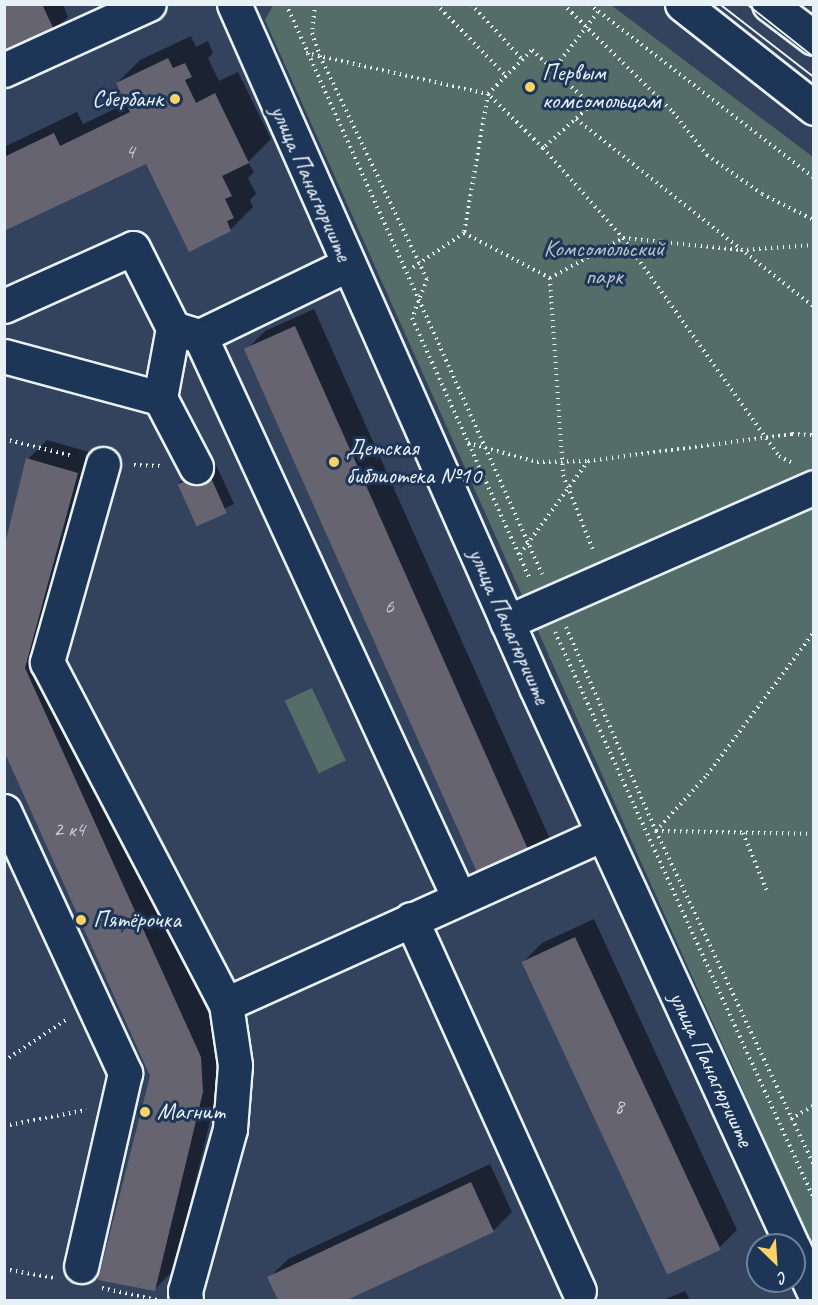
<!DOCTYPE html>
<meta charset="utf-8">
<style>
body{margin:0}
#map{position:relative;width:818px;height:1305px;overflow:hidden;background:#33435e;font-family:Caveat,sans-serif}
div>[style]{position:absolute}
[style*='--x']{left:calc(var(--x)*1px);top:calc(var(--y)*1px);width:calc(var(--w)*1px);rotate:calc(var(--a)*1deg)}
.green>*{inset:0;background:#556d69;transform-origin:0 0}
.shadow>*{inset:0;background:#0007;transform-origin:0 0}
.building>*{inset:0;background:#666470;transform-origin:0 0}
.path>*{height:4px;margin-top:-2px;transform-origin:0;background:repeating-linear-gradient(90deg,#e8f1f8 0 1.5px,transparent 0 6px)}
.roads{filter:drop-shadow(2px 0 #e8f1f8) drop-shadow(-2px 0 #e8f1f8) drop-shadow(0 2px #e8f1f8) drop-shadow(0 -2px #e8f1f8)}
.minor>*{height:33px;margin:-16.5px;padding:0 16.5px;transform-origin:16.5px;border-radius:16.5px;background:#1d3557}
.tram>*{height:1.5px;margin:-0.75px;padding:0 0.75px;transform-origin:0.75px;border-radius:0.75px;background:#e8f1f8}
.dots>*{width:16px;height:16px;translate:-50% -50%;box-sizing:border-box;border:3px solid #1d3557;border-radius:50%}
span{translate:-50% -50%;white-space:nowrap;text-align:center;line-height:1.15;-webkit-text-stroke:6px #1d3557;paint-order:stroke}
.number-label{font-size:21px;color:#c8ced6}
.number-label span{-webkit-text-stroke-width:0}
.poi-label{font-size:24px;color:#e8f1f8}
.left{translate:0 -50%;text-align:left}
.right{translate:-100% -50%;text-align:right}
.street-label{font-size:24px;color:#e8f1f8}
.park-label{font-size:24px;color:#b5c3c6}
.frame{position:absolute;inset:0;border:6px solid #e8f1f8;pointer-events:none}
.north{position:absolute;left:746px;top:1233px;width:60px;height:60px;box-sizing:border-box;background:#1d3557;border:2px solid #6e8097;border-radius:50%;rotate:155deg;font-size:16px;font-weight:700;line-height:24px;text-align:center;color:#e8f1f8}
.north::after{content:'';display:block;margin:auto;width:21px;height:27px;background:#ffd166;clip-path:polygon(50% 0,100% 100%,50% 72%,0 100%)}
</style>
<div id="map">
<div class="green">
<div style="clip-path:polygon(274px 4px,611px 5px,813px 157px,813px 1247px,265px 20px)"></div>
<div style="left:312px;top:688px;width:80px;height:30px;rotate:65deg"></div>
</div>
<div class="shadow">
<div style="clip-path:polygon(4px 4px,63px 4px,68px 17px,54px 31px)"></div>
<div style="clip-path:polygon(191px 36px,196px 47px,208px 41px,213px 53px,208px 58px,219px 81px,238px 72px,271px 139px,248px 162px,254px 172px,248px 178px,256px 194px,250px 200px,253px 207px,230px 230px,147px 162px,4px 230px,4px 147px,77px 112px,83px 124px,127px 103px,117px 83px,140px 60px)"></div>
<div style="clip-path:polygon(314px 309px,550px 839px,531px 858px,246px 350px,265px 331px)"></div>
<div style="clip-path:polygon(47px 440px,96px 454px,43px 649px,219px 1037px,222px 1072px,174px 1270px,155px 1289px,152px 1076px,4px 748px,28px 459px)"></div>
<div style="left:216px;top:465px;width:43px;height:41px;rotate:65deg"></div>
<div style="clip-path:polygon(594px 919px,737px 1230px,718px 1249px,523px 962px,542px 943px)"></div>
<div style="clip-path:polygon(490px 1164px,512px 1212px,493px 1231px,343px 1300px,279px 1300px,269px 1278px,288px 1259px)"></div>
<div style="clip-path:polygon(685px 1291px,690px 1300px,663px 1300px)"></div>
</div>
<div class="building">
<div style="clip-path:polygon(4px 4px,42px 4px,55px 32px,4px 55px)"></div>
<div style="clip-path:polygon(168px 58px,173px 68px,185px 63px,192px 77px,185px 80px,196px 103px,215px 93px,249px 163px,222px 176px,232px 196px,225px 199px,234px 218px,227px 221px,231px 231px,189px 252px,146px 164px,4px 231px,4px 157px,54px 133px,60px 146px,130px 112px,116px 83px)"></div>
<div style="left:295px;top:326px;width:583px;height:56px;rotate:66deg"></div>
<div style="clip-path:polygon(26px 458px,78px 473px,25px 668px,201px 1057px,203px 1092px,155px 1291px,98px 1280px,150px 1076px,4px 751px,4px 548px)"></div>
<div style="left:208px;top:471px;width:46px;height:33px;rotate:66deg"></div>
<div style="left:575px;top:937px;width:345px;height:59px;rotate:65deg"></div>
<div style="clip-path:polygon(471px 1182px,494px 1232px,347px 1300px,278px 1300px,267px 1277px)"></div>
</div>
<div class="path">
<div style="--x:286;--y:4;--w:625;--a:65.81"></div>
<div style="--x:315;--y:4;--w:29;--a:96"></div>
<div style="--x:312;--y:33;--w:24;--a:71"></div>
<div style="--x:320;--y:56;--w:247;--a:64.4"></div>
<div style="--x:427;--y:279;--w:42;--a:111"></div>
<div style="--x:412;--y:318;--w:286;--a:65.7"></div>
<div style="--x:436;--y:4;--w:100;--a:45.8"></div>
<div style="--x:471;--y:4;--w:75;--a:47.2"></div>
<div style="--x:563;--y:4;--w:154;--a:44.5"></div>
<div style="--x:673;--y:112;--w:55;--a:51.7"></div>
<div style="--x:707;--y:155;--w:67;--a:35.3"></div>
<div style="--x:762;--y:194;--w:58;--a:26.6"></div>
<div style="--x:589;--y:4;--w:284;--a:37.7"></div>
<div style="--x:532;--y:50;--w:81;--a:43"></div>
<div style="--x:591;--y:105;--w:64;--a:138.1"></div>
<div style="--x:543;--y:148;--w:77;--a:-135.5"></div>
<div style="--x:488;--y:94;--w:62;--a:-45"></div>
<div style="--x:306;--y:53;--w:187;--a:12.7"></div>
<div style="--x:488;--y:94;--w:141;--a:99.8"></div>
<div style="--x:464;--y:233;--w:66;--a:146.1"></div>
<div style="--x:553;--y:70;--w:73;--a:-52.2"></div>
<div style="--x:576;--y:119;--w:303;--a:38.3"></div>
<div style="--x:543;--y:148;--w:120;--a:48.4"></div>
<div style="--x:623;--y:238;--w:268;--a:54.4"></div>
<div style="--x:779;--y:456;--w:15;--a:28"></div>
<div style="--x:464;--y:233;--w:97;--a:27.6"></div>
<div style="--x:550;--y:278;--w:197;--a:86.2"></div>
<div style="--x:563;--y:475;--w:83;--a:68.1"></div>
<div style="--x:550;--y:278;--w:83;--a:-28.7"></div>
<div style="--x:623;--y:238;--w:119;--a:5.8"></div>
<div style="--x:741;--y:250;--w:73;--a:-3.9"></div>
<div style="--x:4;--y:439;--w:71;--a:13.8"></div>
<div style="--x:468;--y:443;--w:72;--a:15.4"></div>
<div style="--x:537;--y:462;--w:51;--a:-1.1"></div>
<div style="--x:588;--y:461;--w:206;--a:-7.5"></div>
<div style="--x:792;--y:434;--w:22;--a:3"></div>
<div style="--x:134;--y:465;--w:28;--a:2"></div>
<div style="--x:520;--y:554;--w:115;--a:-53.8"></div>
<div style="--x:566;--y:627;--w:223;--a:66.2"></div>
<div style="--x:656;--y:831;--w:370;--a:64.7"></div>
<div style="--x:555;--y:632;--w:623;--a:65.45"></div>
<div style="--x:656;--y:831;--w:76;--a:-47.7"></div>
<div style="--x:707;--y:775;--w:179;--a:-53.2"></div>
<div style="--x:656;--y:831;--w:158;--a:1.1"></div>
<div style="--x:743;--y:833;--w:63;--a:67.5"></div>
<div style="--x:4;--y:1061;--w:74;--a:-33.5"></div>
<div style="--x:791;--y:1119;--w:27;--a:-31"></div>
<div style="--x:4;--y:1126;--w:84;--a:-11"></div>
<div style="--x:4;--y:1269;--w:51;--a:10.2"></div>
<div style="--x:102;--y:1288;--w:56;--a:12.3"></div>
</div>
<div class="roads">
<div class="minor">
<div style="--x:234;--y:4;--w:747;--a:66.15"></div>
<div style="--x:536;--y:687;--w:614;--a:65.36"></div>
<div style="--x:682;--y:4;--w:168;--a:38.2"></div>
<div style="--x:769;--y:4;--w:56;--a:37.1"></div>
<div style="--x:4;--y:70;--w:159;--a:-24.5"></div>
<div style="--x:347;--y:265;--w:163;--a:154.2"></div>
<div style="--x:200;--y:336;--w:619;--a:65.26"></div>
<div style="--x:4;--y:306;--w:141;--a:-24.2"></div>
<div style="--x:133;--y:248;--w:89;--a:63.4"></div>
<div style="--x:4;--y:356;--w:162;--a:15.1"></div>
<div style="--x:160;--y:398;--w:71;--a:-79.5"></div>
<div style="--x:173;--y:328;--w:28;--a:17"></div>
<div style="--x:160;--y:398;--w:78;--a:62.4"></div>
<div style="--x:103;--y:464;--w:206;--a:105.8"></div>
<div style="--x:47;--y:662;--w:386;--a:62.4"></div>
<div style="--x:226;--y:1004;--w:62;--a:81.6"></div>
<div style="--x:235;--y:1065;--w:64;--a:94.5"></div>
<div style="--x:230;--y:1129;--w:168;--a:105.5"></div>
<div style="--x:185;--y:1291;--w:9;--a:84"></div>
<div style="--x:507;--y:622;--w:335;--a:-23.7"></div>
<div style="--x:4;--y:811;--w:289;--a:65.2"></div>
<div style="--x:125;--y:1073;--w:198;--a:102.8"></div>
<div style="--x:411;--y:919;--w:408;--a:65.7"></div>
<div style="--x:226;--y:1004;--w:414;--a:-24.3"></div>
<div style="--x:794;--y:1249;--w:47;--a:65.1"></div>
</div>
</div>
<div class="tram">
<div style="--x:720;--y:4;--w:119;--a:37.8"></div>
<div style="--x:747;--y:4;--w:85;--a:38.3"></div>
</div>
<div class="dots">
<div style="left:530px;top:87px;background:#ffd166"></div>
<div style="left:175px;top:99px;background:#ffd166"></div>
<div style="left:334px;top:462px;background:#ffd166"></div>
<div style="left:81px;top:920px;background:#ffd166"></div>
<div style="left:145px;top:1112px;background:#ffd166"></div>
</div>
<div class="number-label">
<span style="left:130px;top:151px">4</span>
<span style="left:389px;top:606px">6</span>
<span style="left:69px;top:829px">2 к4</span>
<span style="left:619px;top:1106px">8</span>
</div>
<div class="poi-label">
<span class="left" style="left:542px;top:87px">Первым<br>комсомольцам</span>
<span class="right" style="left:163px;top:99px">Сбербанк</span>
<span class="left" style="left:346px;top:462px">Детская<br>библиотека №10</span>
<span class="left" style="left:93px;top:920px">Пятёрочка</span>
<span class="left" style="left:157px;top:1112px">Магнит</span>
</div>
<div class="street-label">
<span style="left:311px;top:183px;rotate:66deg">улица Панагюриште</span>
<span style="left:509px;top:626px;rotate:66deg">улица Панагюриште</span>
<span style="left:711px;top:1069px;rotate:65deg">улица Панагюриште</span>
</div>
<div class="park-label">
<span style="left:604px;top:263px">Комсомольский<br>парк</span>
</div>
<div class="frame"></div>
<div class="north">С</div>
</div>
